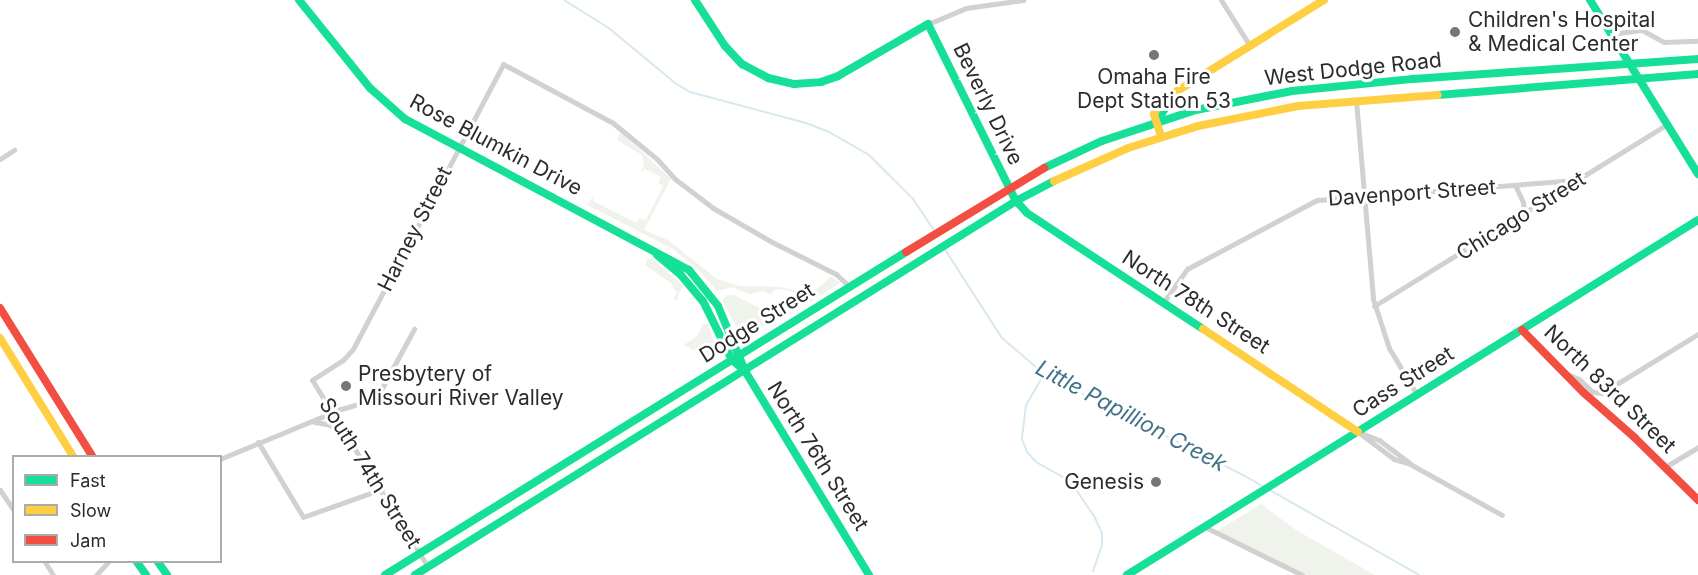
<!DOCTYPE html>
<style>
body{margin:0}
#map{position:relative;width:1698px;height:575px;overflow:hidden;background:#fff;font-family:Inter,sans-serif}
div>[style]{position:absolute}
[style*='--x']{left:calc(var(--x)*1px);top:calc(var(--y)*1px);width:calc(var(--w)*1px);rotate:calc(var(--a)*1deg)}
.green>*{inset:0;background:#f0f3eb}
.stream>*{height:2px;margin:-1px;padding:0 1px;transform-origin:1px;border-radius:1px;background:#d8e8ef}
.street>*{height:5px;margin:-2.5px;padding:0 2.5px;transform-origin:2.5px;border-radius:2.5px;background:#d1d1d1}
.fast>*{height:8px;margin:-4px;padding:0 4px;transform-origin:4px;border-radius:4px;background:#16e098}
.slow>*{height:8px;margin:-4px;padding:0 4px;transform-origin:4px;border-radius:4px;background:#ffcf43}
.jam>*{height:8px;margin:-4px;padding:0 4px;transform-origin:4px;border-radius:4px;background:#f24e42}
.dots>*{width:16px;height:16px;translate:-50% -50%;box-sizing:border-box;border:3px solid #fff;border-radius:50%}
span{translate:-50% -50%;white-space:nowrap;text-align:center;line-height:1.15;-webkit-text-stroke:6px #fff;paint-order:stroke}
.poi-label{font-size:21px;color:#2c2c2c}
.left{translate:0 -50%;text-align:left}
.right{translate:-100% -50%;text-align:right}
.street-label{font-size:21px;color:#2c2c2c}
.water-label{font-size:22px;color:#407289;font-style:italic}
.legend{position:absolute;left:12px;top:455px;width:210px;height:108px;box-sizing:border-box;background:#fff;border:2px solid #ababab;margin:0;padding:8px 10px;list-style:none;font-size:18px;color:#2c2c2c}
.legend li{display:flex;align-items:center;gap:12px;height:30px}
.legend b{width:30px;border:2px solid #ababab}
</style>
<div id="map">
<div class="green">
<div style="clip-path:polygon(622px 133px,671px 179px,644px 230px,668px 240px,717px 279px,740px 286px,780px 287px,807px 293px,814px 292px,831px 276px,840px 283px,808px 303px,806px 295px,785px 290px,776px 289px,770px 295px,763px 291px,749px 294px,732px 287px,717px 291px,697px 269px,673px 249px,587px 205px,594px 195px,593px 201px,637px 223px,639px 218px,646px 220px,663px 186px,658px 182px,661px 177px,645px 169px,641px 172px,644px 164px,642px 155px,617px 140px,619px 134px)"></div>
<div style="clip-path:polygon(651px 258px,684px 286px,679px 292px,677px 301px,673px 298px,677px 293px,671px 283px,645px 265px,647px 259px)"></div>
<div style="clip-path:polygon(727px 295px,734px 295px,772px 314px,774px 319px,752px 334px,740px 333px,722px 301px)"></div>
<div style="clip-path:polygon(703px 324px,708px 324px,715px 344px,716px 356px,713px 360px,684px 345px,697px 336px)"></div>
<div style="clip-path:polygon(1261px 504px,1296px 530px,1375px 575px,1302px 575px,1217px 531px)"></div>
</div>
<div class="stream">
<div style="--x:564;--y:0;--w:54;--a:32.2"></div>
<div style="--x:610;--y:29;--w:85;--a:39.7"></div>
<div style="--x:675;--y:83;--w:17;--a:31"></div>
<div style="--x:690;--y:92;--w:120;--a:15"></div>
<div style="--x:806;--y:123;--w:25;--a:21"></div>
<div style="--x:829;--y:132;--w:46;--a:29.9"></div>
<div style="--x:869;--y:155;--w:62;--a:45"></div>
<div style="--x:913;--y:199;--w:37;--a:56"></div>
<div style="--x:944;--y:248;--w:107;--a:57.2"></div>
<div style="--x:1002;--y:338;--w:55;--a:40.6"></div>
<div style="--x:1044;--y:374;--w:225;--a:26.9"></div>
<div style="--x:1245;--y:476;--w:200;--a:29.6"></div>
<div style="--x:1044;--y:374;--w:36;--a:120"></div>
<div style="--x:1026;--y:405;--w:34;--a:97"></div>
<div style="--x:1022;--y:439;--w:14;--a:69"></div>
<div style="--x:1027;--y:452;--w:13;--a:48"></div>
<div style="--x:1036;--y:462;--w:29;--a:29"></div>
<div style="--x:1061;--y:476;--w:18;--a:41"></div>
<div style="--x:1075;--y:488;--w:36;--a:56"></div>
<div style="--x:1095;--y:518;--w:17;--a:65"></div>
<div style="--x:1102;--y:533;--w:12;--a:90"></div>
<div style="--x:1102;--y:545;--w:28;--a:109"></div>
</div>
<div class="street">
<div style="--x:1221;--y:0;--w:54;--a:57.8"></div>
<div style="--x:928;--y:24;--w:41;--a:-22.8"></div>
<div style="--x:966;--y:8;--w:58;--a:-8"></div>
<div style="--x:1612;--y:34;--w:30;--a:-8"></div>
<div style="--x:1642;--y:30;--w:25;--a:29"></div>
<div style="--x:1664;--y:42;--w:34;--a:-2"></div>
<div style="--x:1356;--y:100;--w:200;--a:85.1"></div>
<div style="--x:1373;--y:299;--w:52;--a:71.9"></div>
<div style="--x:1389;--y:348;--w:55;--a:59.2"></div>
<div style="--x:0;--y:159;--w:17;--a:-33"></div>
<div style="--x:1515;--y:185;--w:19;--a:65"></div>
<div style="--x:1523;--y:202;--w:12;--a:85"></div>
<div style="--x:1163;--y:303;--w:42;--a:-54.8"></div>
<div style="--x:1187;--y:269;--w:147;--a:-28"></div>
<div style="--x:1317;--y:200;--w:247;--a:-4.4"></div>
<div style="--x:1563;--y:181;--w:9;--a:21"></div>
<div style="--x:1374;--y:306;--w:345;--a:-31.8"></div>
<div style="--x:1567;--y:374;--w:13;--a:23"></div>
<div style="--x:1579;--y:379;--w:19;--a:43"></div>
<div style="--x:1593;--y:392;--w:9;--a:6"></div>
<div style="--x:1602;--y:393;--w:113;--a:-31.6"></div>
<div style="--x:314;--y:422;--w:13;--a:9"></div>
<div style="--x:327;--y:424;--w:17;--a:25"></div>
<div style="--x:1358;--y:432;--w:45;--a:36.9"></div>
<div style="--x:1394;--y:459;--w:17;--a:17"></div>
<div style="--x:1410;--y:464;--w:105;--a:29"></div>
<div style="--x:1359;--y:432;--w:22;--a:22"></div>
<div style="--x:1379;--y:440;--w:38;--a:37"></div>
<div style="--x:258;--y:442;--w:87;--a:59"></div>
<div style="--x:303;--y:517;--w:84;--a:-19.5"></div>
<div style="--x:220;--y:459;--w:131;--a:-22.5"></div>
<div style="--x:341;--y:409;--w:36;--a:-16"></div>
<div style="--x:376;--y:399;--w:80;--a:-61.5"></div>
<div style="--x:1665;--y:467;--w:39;--a:-31"></div>
<div style="--x:0;--y:490;--w:25;--a:56"></div>
<div style="--x:1205;--y:527;--w:108;--a:26.3"></div>
<div style="--x:45;--y:562;--w:15;--a:58"></div>
<div style="--x:428;--y:567;--w:220;--a:-121.8"></div>
<div style="--x:312;--y:380;--w:37;--a:-33"></div>
<div style="--x:343;--y:360;--w:15;--a:-48"></div>
<div style="--x:353;--y:349;--w:322;--a:-62.2"></div>
<div style="--x:503;--y:64;--w:125;--a:28.2"></div>
<div style="--x:613;--y:123;--w:57;--a:39.3"></div>
<div style="--x:657;--y:159;--w:27;--a:48"></div>
<div style="--x:675;--y:179;--w:48;--a:37.3"></div>
<div style="--x:713;--y:208;--w:68;--a:30"></div>
<div style="--x:772;--y:242;--w:72;--a:26.6"></div>
<div style="--x:836;--y:274;--w:19;--a:43"></div>
<div style="--x:96;--y:575;--w:18;--a:-47"></div>
</div>
<div class="fast">
<div style="--x:299;--y:0;--w:113;--a:51.1"></div>
<div style="--x:370;--y:88;--w:47;--a:41.5"></div>
<div style="--x:405;--y:119;--w:322;--a:28"></div>
<div style="--x:689;--y:270;--w:46;--a:51.1"></div>
<div style="--x:718;--y:306;--w:70;--a:67.4"></div>
<div style="--x:695;--y:0;--w:55;--a:56.9"></div>
<div style="--x:725;--y:46;--w:25;--a:47"></div>
<div style="--x:742;--y:64;--w:30;--a:28"></div>
<div style="--x:768;--y:78;--w:27;--a:13"></div>
<div style="--x:794;--y:84;--w:27;--a:-4"></div>
<div style="--x:821;--y:82;--w:18;--a:-19"></div>
<div style="--x:838;--y:76;--w:104;--a:-30"></div>
<div style="--x:928;--y:24;--w:198;--a:63.6"></div>
<div style="--x:1016;--y:201;--w:16;--a:47"></div>
<div style="--x:1027;--y:213;--w:211;--a:33.4"></div>
<div style="--x:1590;--y:0;--w:205;--a:58.2"></div>
<div style="--x:1438;--y:95;--w:261;--a:-4.6"></div>
<div style="--x:1157;--y:121;--w:31;--a:-57"></div>
<div style="--x:1044;--y:168;--w:64;--a:-25"></div>
<div style="--x:1102;--y:141;--w:99;--a:-18.3"></div>
<div style="--x:1196;--y:110;--w:98;--a:-11.2"></div>
<div style="--x:1292;--y:91;--w:122;--a:-5.7"></div>
<div style="--x:1413;--y:79;--w:286;--a:-4"></div>
<div style="--x:657;--y:255;--w:30;--a:40"></div>
<div style="--x:680;--y:274;--w:35;--a:50"></div>
<div style="--x:703;--y:301;--w:66;--a:63.8"></div>
<div style="--x:732;--y:360;--w:17;--a:40"></div>
<div style="--x:745;--y:371;--w:239;--a:58.7"></div>
<div style="--x:137;--y:562;--w:16;--a:55"></div>
<div style="--x:158;--y:562;--w:16;--a:55"></div>
<div style="--x:385;--y:575;--w:613;--a:-31.8"></div>
<div style="--x:415;--y:575;--w:708;--a:-31.89"></div>
<div style="--x:1016;--y:201;--w:43;--a:-27.8"></div>
<div style="--x:1127;--y:575;--w:672;--a:-31.87"></div>
</div>
<div class="slow">
<div style="--x:1161;--y:136;--w:23;--a:-108"></div>
<div style="--x:1154;--y:114;--w:15;--a:-62"></div>
<div style="--x:1161;--y:101;--w:192;--a:-31.8"></div>
<div style="--x:1054;--y:181;--w:81;--a:-24"></div>
<div style="--x:1128;--y:148;--w:73;--a:-17.4"></div>
<div style="--x:1198;--y:126;--w:102;--a:-11.3"></div>
<div style="--x:1298;--y:106;--w:140;--a:-4.5"></div>
<div style="--x:1203;--y:329;--w:186;--a:33.6"></div>
<div style="--x:0;--y:338;--w:139;--a:58.3"></div>
</div>
<div class="jam">
<div style="--x:906;--y:252;--w:162;--a:-31.3"></div>
<div style="--x:0;--y:308;--w:174;--a:58.1"></div>
<div style="--x:1522;--y:330;--w:88;--a:45.5"></div>
<div style="--x:1584;--y:393;--w:67;--a:41.3"></div>
<div style="--x:1634;--y:437;--w:90;--a:44.5"></div>
</div>
<div class="dots">
<div style="left:1455px;top:32px;background:#767676"></div>
<div style="left:1154px;top:55px;background:#767676"></div>
<div style="left:346px;top:386px;background:#767676"></div>
<div style="left:1156px;top:482px;background:#767676"></div>
</div>
<div class="poi-label">
<span class="left" style="left:1468px;top:32px">Children's Hospital<br>&amp; Medical Center</span>
<span style="left:1154px;top:89px">Omaha Fire<br>Dept Station 53</span>
<span class="left" style="left:358px;top:386px">Presbytery of<br>Missouri River Valley</span>
<span class="right" style="left:1144px;top:482px">Genesis</span>
</div>
<div class="street-label">
<span style="left:1353px;top:69px;rotate:-6deg">West Dodge Road</span>
<span style="left:988px;top:104px;rotate:64deg">Beverly Drive</span>
<span style="left:496px;top:145px;rotate:28deg">Rose Blumkin Drive</span>
<span style="left:1412px;top:193px;rotate:-4deg">Davenport Street</span>
<span style="left:1521px;top:216px;rotate:-32deg">Chicago Street</span>
<span style="left:415px;top:229px;rotate:-63deg">Harney Street</span>
<span style="left:1196px;top:302px;rotate:33deg">North 78th Street</span>
<span style="left:757px;top:323px;rotate:-32deg">Dodge Street</span>
<span style="left:1403px;top:382px;rotate:-32deg">Cass Street</span>
<span style="left:1610px;top:389px;rotate:44deg">North 83rd Street</span>
<span style="left:818px;top:456px;rotate:58deg">North 76th Street</span>
<span style="left:370px;top:473px;rotate:58deg">South 74th Street</span>
</div>
<div class="water-label">
<span style="left:1131px;top:416px;rotate:28deg">Little Papillion Creek</span>
</div>
<ul class="legend">
<li><b style="height:8px;background:#16e098"></b>Fast</li>
<li><b style="height:8px;background:#ffcf43"></b>Slow</li>
<li><b style="height:8px;background:#f24e42"></b>Jam</li>
</ul>
</div>
